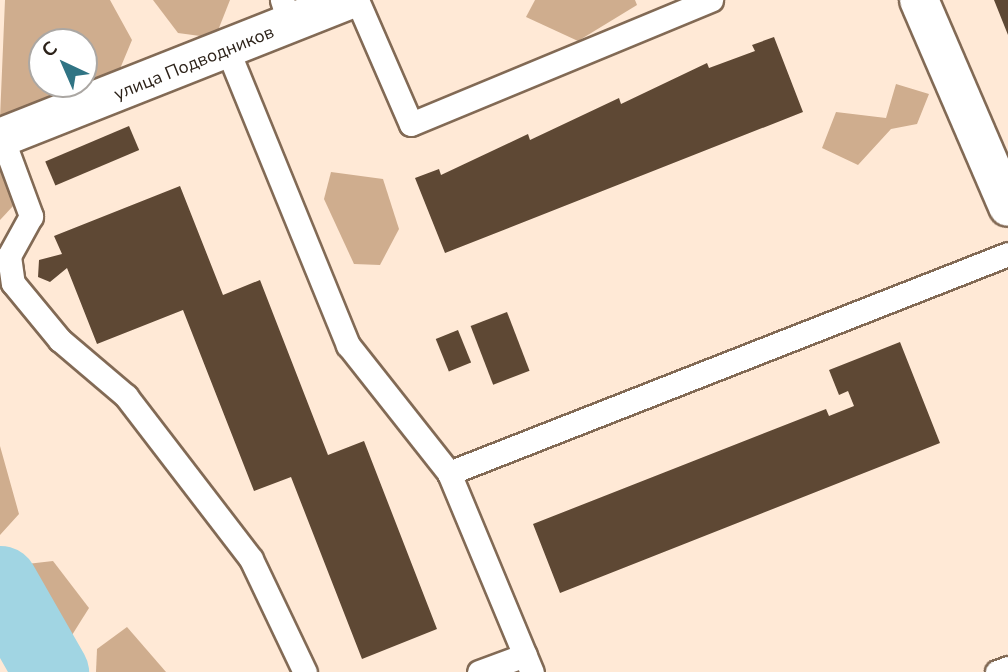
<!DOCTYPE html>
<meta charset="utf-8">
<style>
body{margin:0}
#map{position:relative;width:1008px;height:672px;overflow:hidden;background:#ffe9d6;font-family:"Nunito Sans",sans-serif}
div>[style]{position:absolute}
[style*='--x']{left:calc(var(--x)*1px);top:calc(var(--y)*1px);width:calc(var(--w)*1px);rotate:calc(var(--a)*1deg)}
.forest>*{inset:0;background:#cfad8e}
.river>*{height:75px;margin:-37.5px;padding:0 37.5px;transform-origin:37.5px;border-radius:37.5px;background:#a1d5e3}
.building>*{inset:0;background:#5e4834;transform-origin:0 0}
.roads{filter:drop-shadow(2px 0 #826a55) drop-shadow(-2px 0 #826a55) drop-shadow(0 2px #826a55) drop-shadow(0 -2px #826a55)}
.service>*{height:23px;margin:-11.5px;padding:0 11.5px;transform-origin:11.5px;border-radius:11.5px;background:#fff}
.minor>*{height:38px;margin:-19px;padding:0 19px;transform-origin:19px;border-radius:19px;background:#fff}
span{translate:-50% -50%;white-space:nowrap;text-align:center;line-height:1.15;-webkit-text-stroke:7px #fff;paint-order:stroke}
.street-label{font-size:18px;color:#2c2219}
.north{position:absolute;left:28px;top:28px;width:70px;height:70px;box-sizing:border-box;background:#fff;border:2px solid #aba7a3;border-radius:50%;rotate:316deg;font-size:19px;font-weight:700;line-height:28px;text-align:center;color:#2c2219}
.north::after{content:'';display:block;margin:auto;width:24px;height:32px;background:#307484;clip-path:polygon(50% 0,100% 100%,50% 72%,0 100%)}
</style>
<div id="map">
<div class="forest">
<div style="clip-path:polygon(evenodd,5px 0,110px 0,132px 40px,117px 76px,0 118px,5px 0,42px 42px,84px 42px,84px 84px,42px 84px,42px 42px)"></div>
<div style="clip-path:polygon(153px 0,230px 0,215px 38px,178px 33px)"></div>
<div style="clip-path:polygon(535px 0,635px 0,637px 5px,578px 41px,526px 17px)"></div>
<div style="clip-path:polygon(896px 84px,929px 94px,917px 124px,891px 129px,858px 165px,822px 148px,836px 112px,886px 118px)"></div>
<div style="clip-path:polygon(0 170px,9px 173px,14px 205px,0 220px)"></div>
<div style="clip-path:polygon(331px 172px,383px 179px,399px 229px,380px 265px,354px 264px,324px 199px)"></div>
<div style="clip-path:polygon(0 348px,0 446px,19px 514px,0 535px)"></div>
<div style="clip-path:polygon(53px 561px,89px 608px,67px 643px,16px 651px,0 599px,27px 564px)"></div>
<div style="clip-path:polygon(127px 627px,166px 672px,96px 672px,97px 649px)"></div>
</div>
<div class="river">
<div style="--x:0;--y:583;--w:103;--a:60.2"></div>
</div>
<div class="building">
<div style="clip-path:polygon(994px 0,1008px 0,1008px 35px)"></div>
<div style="clip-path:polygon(774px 37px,803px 112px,445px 253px,415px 178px,439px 169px,441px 175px,528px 134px,530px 140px,619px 98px,621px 104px,707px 63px,709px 68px,755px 51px,752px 45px)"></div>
<div style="left:129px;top:126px;width:26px;height:91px;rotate:67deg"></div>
<div style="clip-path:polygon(180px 186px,223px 295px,260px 280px,328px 455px,364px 441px,437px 629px,362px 659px,291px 477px,254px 491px,183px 310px,97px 344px,67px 268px,50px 282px,38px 277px,39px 260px,62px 254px,54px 236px)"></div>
<div style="left:507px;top:312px;width:63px;height:39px;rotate:69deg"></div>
<div style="left:458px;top:330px;width:35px;height:24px;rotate:68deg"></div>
<div style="clip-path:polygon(900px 342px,940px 443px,560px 593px,533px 524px,826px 409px,829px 416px,854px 406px,848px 391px,839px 395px,829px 370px)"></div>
</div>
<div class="roads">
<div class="service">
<div style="--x:282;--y:0;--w:25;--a:72"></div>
<div style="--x:357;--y:0;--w:135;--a:66.5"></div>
<div style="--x:411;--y:124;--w:325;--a:-22.5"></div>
<div style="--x:228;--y:51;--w:318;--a:67.8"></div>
<div style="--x:348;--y:345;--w:163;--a:51.7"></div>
<div style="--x:449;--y:473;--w:216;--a:67.4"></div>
<div style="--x:0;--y:132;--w:90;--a:69.7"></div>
<div style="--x:31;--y:216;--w:46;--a:118.8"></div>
<div style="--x:9;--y:256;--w:27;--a:82"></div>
<div style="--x:13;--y:283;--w:74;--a:50.5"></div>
<div style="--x:60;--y:340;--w:87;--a:40.3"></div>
<div style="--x:126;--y:396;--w:205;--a:52.5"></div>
<div style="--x:251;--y:559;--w:125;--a:64.5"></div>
<div style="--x:449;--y:473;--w:600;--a:-21.39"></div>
<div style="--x:479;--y:672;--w:49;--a:-20.3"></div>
<div style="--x:997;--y:672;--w:12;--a:-20"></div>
</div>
<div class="minor">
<div style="--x:919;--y:0;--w:225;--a:66.7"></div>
<div style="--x:0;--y:138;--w:374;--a:-21.6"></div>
</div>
</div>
<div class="street-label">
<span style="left:194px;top:63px;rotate:-22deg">улица Подводников</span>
</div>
<div class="north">С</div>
</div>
